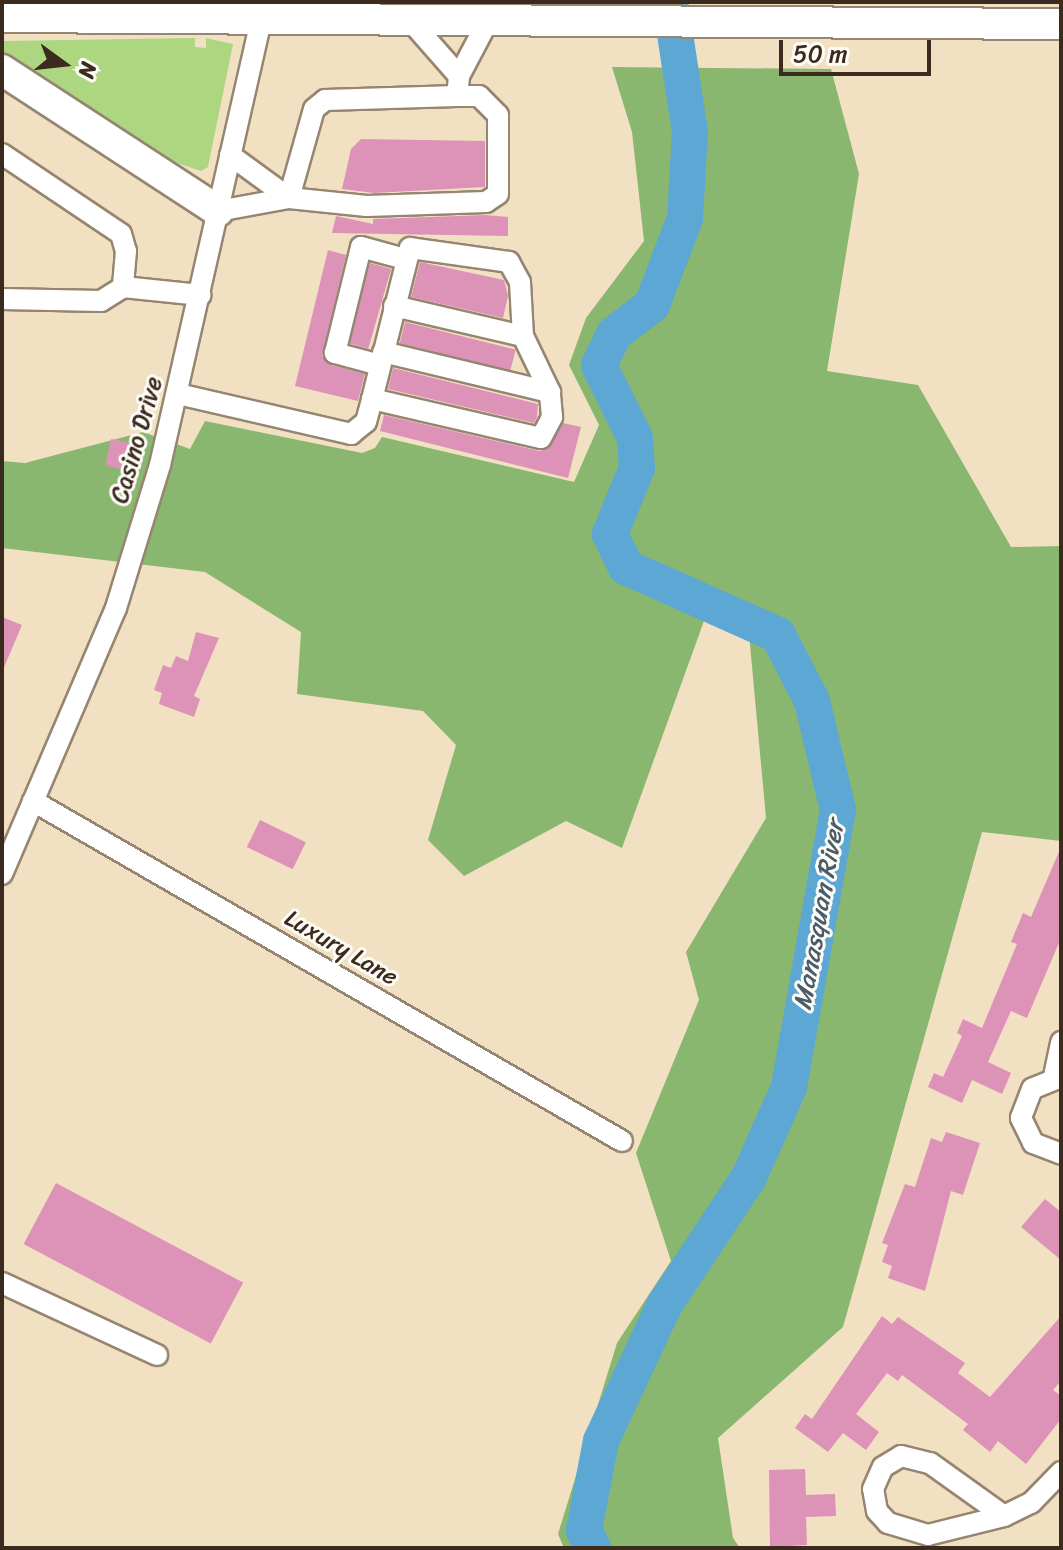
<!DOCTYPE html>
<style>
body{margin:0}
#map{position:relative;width:1063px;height:1550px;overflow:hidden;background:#f2e0c2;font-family:Sriracha,sans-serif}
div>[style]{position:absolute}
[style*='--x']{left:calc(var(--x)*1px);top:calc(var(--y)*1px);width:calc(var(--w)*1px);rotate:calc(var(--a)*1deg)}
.green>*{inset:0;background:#add681}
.forest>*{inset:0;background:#8ab76f}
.river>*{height:36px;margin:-18px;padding:0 18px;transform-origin:18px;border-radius:18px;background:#5da7d5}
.building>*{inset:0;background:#dd93b8;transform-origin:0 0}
.roads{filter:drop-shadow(2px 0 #968570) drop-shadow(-2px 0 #968570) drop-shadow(0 2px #968570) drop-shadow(0 -2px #968570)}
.minor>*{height:20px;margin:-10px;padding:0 10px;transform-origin:10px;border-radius:10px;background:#fff}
.highway>*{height:30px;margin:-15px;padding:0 15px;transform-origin:15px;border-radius:15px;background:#fff}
span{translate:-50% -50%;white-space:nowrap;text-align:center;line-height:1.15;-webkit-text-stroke:6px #fdfcf7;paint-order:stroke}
.street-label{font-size:24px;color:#3b2a1e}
.water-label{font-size:26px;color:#495c67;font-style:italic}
.frame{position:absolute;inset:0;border:4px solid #3b2a1e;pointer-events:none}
.north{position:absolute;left:24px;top:24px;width:80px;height:80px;-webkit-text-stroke:6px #fdfcf7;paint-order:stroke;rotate:105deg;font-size:22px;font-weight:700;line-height:32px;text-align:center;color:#3b2a1e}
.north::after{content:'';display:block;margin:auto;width:28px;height:36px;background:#3b2a1e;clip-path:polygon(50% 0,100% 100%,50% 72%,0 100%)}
.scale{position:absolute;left:779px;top:40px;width:152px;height:36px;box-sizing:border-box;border:4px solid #3b2a1e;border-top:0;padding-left:10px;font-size:24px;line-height:28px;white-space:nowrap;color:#3b2a1e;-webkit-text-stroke:6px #fdfcf7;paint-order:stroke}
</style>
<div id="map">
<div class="green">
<div style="clip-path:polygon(195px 38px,195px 47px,206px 48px,206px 38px,233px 44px,208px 167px,201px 171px,171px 161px,2px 54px,2px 41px)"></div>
</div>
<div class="forest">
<div style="clip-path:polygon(612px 67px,831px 69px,859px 174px,827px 371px,918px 385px,1011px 547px,1061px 546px,1061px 841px,982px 832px,843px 1327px,718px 1438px,733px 1538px,740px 1548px,564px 1548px,558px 1534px,617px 1343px,671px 1261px,636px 1153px,699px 1000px,686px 952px,766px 818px,749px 634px,713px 596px,622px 848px,566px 821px,464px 876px,428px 840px,456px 745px,423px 711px,297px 694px,301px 632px,205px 572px,2px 548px,2px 461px,25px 463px,143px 432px,190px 449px,205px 421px,362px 453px,375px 448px,382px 437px,574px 482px,599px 425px,569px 365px,586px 318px,644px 241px,632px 132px)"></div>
</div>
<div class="river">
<div style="--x:593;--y:1548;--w:20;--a:-117"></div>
<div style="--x:584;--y:1530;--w:91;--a:-79.2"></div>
<div style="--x:601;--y:1441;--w:151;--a:-65"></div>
<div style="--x:665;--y:1304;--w:152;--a:-56.5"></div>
<div style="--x:749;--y:1177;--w:98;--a:-66"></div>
<div style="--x:789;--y:1087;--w:281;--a:-80"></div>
<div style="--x:838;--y:810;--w:112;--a:-103.4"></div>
<div style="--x:812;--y:701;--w:74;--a:-117.3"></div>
<div style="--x:778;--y:635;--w:167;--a:-155.9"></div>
<div style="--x:626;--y:567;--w:37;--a:-116"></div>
<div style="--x:610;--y:534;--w:71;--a:-67.8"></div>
<div style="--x:637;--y:468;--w:30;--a:-94"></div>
<div style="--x:635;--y:438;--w:81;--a:-116.3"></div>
<div style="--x:599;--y:365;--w:34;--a:-64"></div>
<div style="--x:614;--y:334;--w:48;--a:-37.3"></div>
<div style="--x:652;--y:305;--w:93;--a:-69.2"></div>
<div style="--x:685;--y:218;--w:86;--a:-86.7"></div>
<div style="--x:690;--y:132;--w:132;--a:-98.7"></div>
</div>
<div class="building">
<div style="clip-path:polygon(361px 139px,485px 141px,485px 187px,374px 193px,342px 189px,351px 149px)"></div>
<div style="clip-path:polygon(486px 215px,508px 217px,508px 236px,332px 233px,336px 216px,373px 224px,373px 219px)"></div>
<div style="clip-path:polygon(328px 250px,346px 255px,322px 356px,331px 365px,365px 374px,358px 401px,295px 386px)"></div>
<div style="clip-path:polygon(420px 262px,504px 280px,508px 296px,503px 318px,411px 297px)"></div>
<div style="left:370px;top:263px;width:22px;height:83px;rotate:16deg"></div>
<div style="left:405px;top:322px;width:114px;height:22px;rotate:14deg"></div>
<div style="clip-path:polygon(393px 368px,538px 404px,537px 417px,534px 423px,388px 389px)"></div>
<div style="clip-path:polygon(384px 415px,539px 451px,549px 448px,563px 423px,581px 427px,568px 478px,380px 431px)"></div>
<div style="left:111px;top:439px;width:29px;height:27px;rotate:12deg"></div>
<div style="clip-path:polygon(2px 617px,22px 625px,2px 672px)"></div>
<div style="clip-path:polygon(196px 632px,219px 638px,194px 696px,200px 699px,194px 717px,159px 704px,162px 693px,154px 690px,163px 665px,171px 668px,176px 656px,188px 661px)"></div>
<div style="left:260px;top:820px;width:51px;height:30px;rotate:26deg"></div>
<div style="clip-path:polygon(1061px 847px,1061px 938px,1027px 1018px,1011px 1011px,988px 1062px,1011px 1073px,1002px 1094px,972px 1080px,962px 1103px,928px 1087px,934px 1073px,943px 1077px,962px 1036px,957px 1033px,963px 1019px,982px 1028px,1017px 944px,1011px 942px,1023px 913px,1031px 917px)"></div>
<div style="clip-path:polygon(946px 1132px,980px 1143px,963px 1195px,951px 1191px,925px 1291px,888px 1278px,892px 1266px,882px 1262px,888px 1245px,882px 1243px,905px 1184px,915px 1187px,931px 1138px,942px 1142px)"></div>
<div style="left:56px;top:1183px;width:212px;height:69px;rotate:28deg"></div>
<div style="clip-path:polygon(1045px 1199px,1061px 1212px,1061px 1260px,1021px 1227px)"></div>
<div style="clip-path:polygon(882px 1316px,892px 1324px,898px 1317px,965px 1363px,958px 1373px,990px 1397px,1061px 1316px,1061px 1381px,1053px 1390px,1061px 1396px,1061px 1419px,1026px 1464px,998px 1441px,990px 1452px,963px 1430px,968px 1424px,902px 1375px,898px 1381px,887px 1373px,856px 1414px,879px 1432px,866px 1450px,843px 1433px,828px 1452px,795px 1428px,805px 1414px,812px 1419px)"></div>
<div style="clip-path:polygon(805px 1469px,806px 1495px,835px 1494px,836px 1516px,806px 1517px,807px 1545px,770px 1547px,769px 1470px)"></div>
</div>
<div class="roads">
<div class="minor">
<div style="--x:408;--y:18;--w:77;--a:48.7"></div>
<div style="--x:2;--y:154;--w:143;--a:33.9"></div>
<div style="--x:121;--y:234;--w:18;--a:74"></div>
<div style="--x:126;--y:251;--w:36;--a:95"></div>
<div style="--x:123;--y:287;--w:78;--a:5.9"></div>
<div style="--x:230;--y:155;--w:73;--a:36.1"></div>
<div style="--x:289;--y:198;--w:92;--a:-74.3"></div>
<div style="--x:314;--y:109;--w:14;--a:-39"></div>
<div style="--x:325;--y:100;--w:132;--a:-1.7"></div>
<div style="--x:457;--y:96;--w:20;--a:-84"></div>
<div style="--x:459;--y:76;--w:64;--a:-62.2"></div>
<div style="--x:218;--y:211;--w:72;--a:-10.4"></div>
<div style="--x:289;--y:198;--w:78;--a:5.9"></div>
<div style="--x:367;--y:206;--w:119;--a:-1.9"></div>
<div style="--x:486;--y:202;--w:14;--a:-34"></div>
<div style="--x:498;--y:194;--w:79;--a:-90"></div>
<div style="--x:498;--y:115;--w:27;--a:-135"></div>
<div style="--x:479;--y:96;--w:22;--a:180"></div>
<div style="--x:2;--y:299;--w:99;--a:1.2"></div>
<div style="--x:101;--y:301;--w:26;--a:-32"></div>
<div style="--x:394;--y:306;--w:132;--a:13.1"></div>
<div style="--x:383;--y:352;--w:172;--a:13.5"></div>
<div style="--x:380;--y:365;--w:47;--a:-165.1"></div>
<div style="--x:335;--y:353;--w:109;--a:-76.2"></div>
<div style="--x:361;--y:247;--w:46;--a:15.3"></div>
<div style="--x:178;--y:394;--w:178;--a:13"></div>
<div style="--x:351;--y:434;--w:19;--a:-39"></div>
<div style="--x:366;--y:422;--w:24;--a:-75"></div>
<div style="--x:372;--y:399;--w:173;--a:13"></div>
<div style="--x:541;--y:438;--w:24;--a:-62"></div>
<div style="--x:552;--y:417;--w:25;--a:-95"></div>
<div style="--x:550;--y:392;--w:62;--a:-115.7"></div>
<div style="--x:523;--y:336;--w:54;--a:-93.2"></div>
<div style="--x:520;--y:282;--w:23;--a:-119"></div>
<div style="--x:509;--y:262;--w:100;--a:-172"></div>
<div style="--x:410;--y:248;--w:156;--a:104.1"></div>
<div style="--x:33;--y:801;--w:680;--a:30"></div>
<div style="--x:2;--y:874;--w:289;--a:-66.8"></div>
<div style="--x:116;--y:608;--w:150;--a:-72.9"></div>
<div style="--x:160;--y:465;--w:475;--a:-77.2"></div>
<div style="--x:1054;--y:1076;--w:35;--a:-78"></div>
<div style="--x:1061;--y:1077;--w:31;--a:158"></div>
<div style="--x:1032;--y:1089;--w:31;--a:111"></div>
<div style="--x:1021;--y:1118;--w:28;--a:64"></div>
<div style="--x:1033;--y:1143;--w:30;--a:21"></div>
<div style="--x:2;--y:1283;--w:171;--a:24.9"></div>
<div style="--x:901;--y:1456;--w:30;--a:14"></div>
<div style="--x:930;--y:1463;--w:91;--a:35.6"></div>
<div style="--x:1004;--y:1516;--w:78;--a:166"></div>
<div style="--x:928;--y:1535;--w:42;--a:-163.3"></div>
<div style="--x:888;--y:1523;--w:16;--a:-133"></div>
<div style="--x:877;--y:1511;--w:22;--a:-100"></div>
<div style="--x:873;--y:1489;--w:24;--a:-66"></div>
<div style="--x:883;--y:1467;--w:21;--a:-31"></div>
<div style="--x:1004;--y:1516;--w:30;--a:-26"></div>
<div style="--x:1031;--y:1503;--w:43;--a:-45.9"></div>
</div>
<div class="highway">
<div style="--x:2;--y:17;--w:1059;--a:0.38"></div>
<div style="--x:2;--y:70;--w:258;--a:33.1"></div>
</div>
</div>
<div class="street-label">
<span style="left:137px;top:440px;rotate:-74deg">Casino Drive</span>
<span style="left:341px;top:948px;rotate:30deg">Luxury Lane</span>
</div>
<div class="water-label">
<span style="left:819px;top:915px;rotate:-80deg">Manasquan River</span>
</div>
<div class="frame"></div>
<div class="north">N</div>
<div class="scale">50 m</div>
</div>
